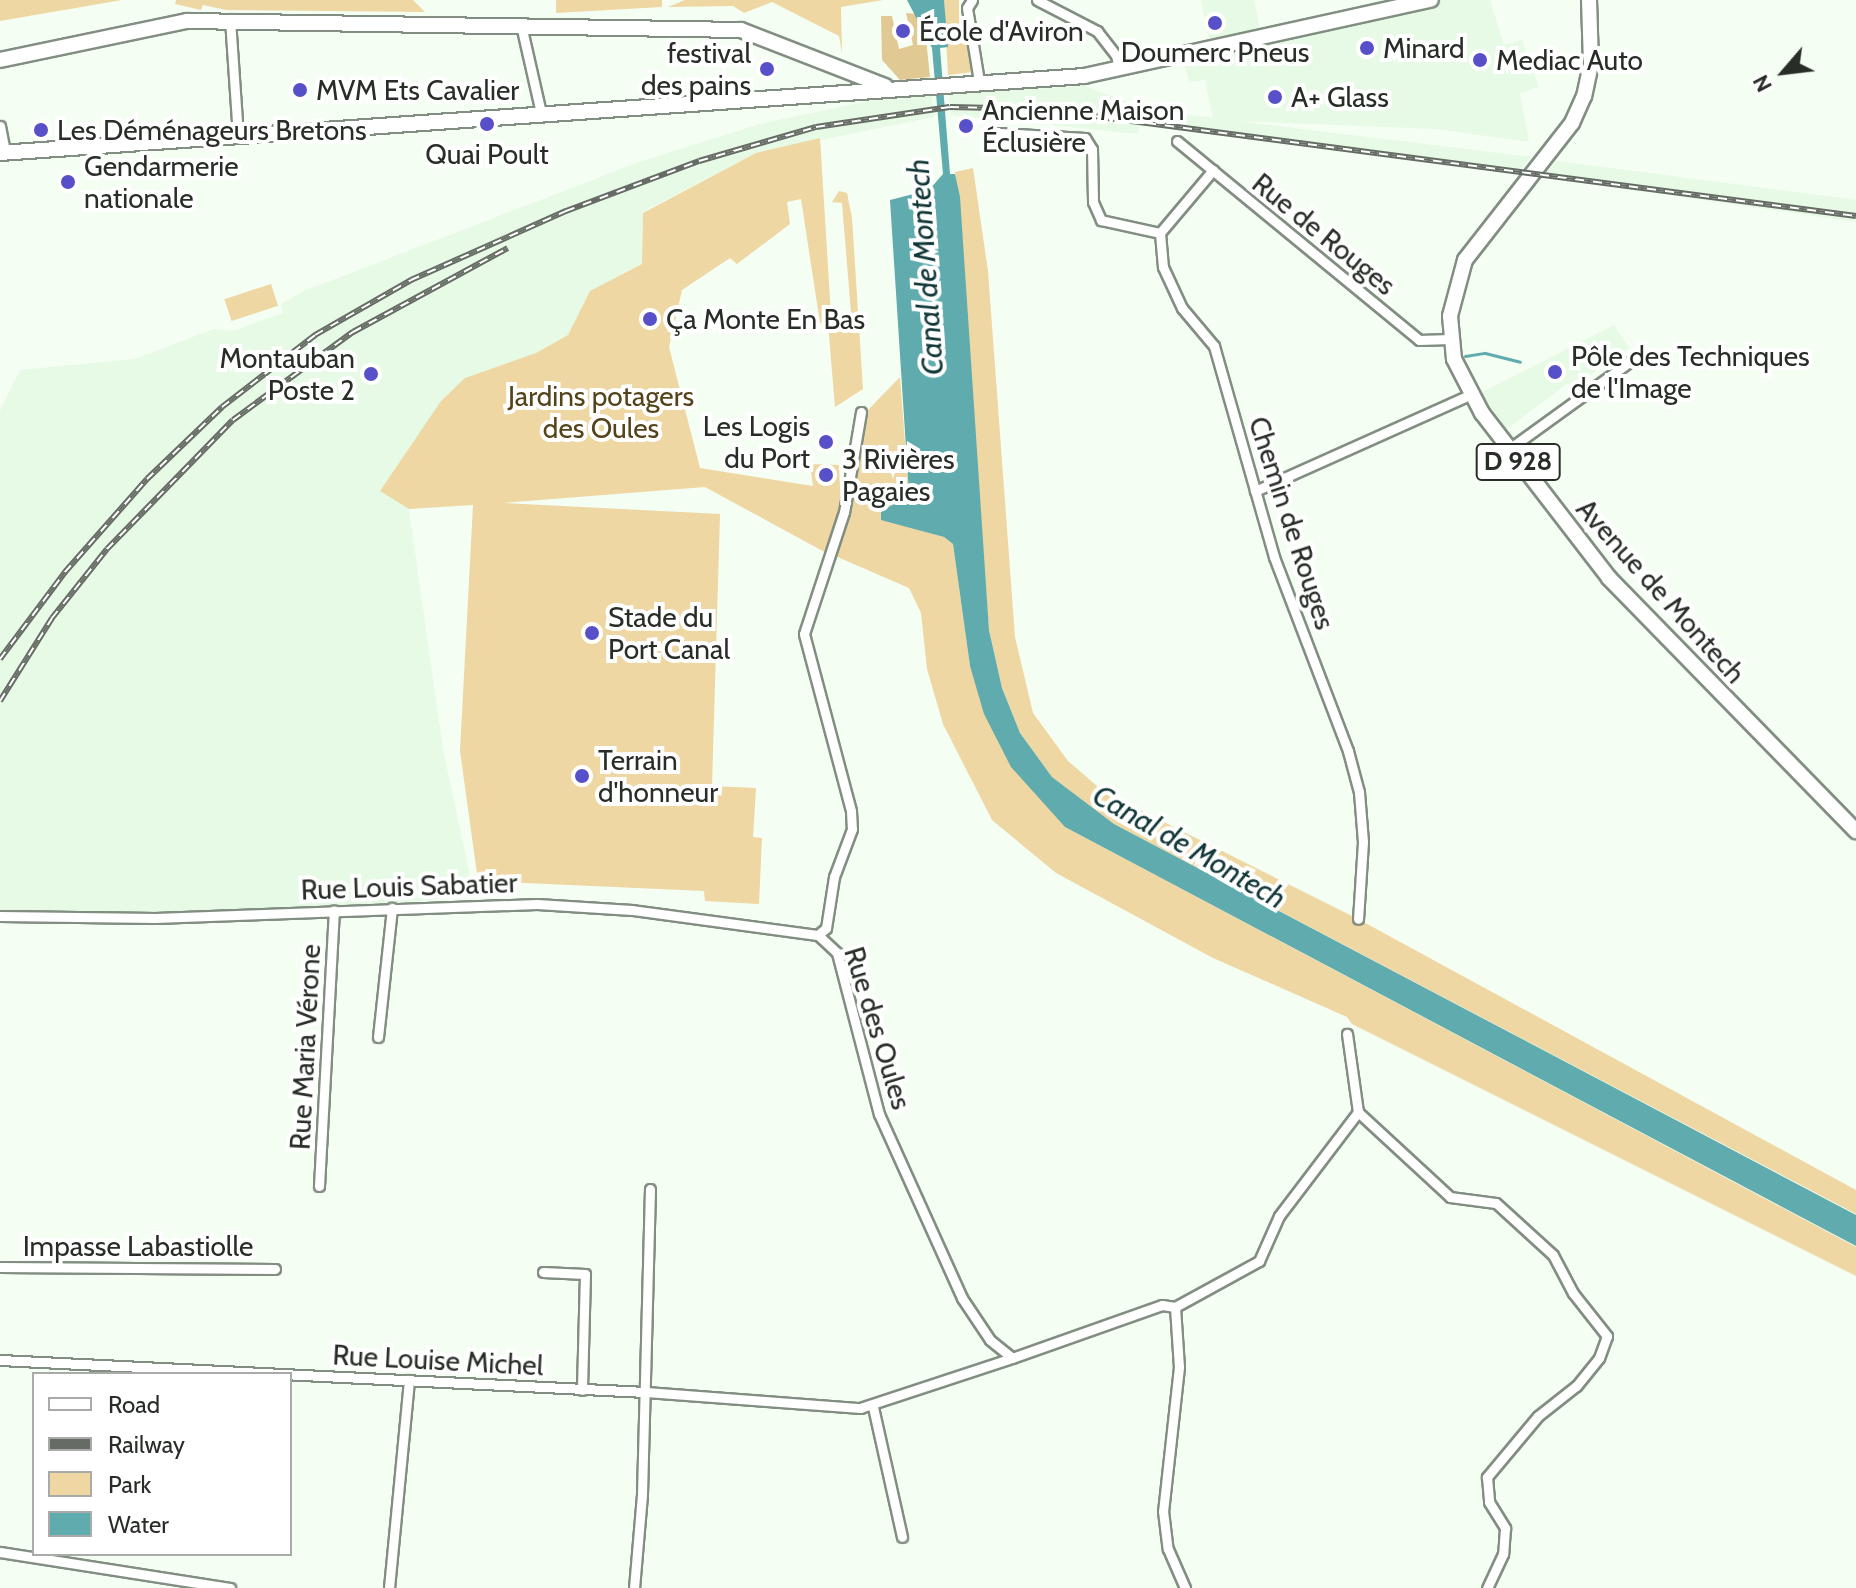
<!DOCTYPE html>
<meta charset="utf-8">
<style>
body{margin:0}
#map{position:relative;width:1856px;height:1588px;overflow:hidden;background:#f4fef2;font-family:Cabin,sans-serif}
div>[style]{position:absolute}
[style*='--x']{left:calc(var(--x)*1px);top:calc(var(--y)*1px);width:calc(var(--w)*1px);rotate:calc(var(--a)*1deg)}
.built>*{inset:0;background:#e7fae5}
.green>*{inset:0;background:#eed7a3;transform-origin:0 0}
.forest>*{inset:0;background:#e1c993}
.water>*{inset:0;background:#60abad}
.stream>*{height:3px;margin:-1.5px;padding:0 1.5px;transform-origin:1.5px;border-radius:1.5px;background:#60abad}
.roads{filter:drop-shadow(2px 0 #828e81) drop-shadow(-2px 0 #828e81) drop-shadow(0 2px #828e81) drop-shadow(0 -2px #828e81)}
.street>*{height:9px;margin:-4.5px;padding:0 4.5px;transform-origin:4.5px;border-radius:4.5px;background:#fff}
.primary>*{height:14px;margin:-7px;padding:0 7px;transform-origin:7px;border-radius:7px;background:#fff}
.rail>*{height:6px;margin-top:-3px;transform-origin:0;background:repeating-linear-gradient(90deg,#fff 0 9px,#666c65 0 18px);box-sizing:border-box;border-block:2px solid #666c65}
.dots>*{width:22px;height:22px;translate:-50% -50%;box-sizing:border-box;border:4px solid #fff;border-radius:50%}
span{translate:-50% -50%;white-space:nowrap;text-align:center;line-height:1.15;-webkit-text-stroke:8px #fff;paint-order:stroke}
.shield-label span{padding:2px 6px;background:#fff;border:2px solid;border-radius:6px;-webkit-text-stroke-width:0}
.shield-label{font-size:26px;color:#282d28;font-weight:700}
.poi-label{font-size:28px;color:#282d28}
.left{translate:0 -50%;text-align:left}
.right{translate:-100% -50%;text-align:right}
.street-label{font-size:28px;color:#282d28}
.park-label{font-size:28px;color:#55441a}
.water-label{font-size:30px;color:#123738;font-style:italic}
.legend{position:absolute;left:32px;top:1372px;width:260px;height:184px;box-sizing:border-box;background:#fff;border:2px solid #a9aba9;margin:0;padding:10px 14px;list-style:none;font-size:24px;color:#282d28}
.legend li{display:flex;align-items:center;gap:16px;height:40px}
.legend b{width:40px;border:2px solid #a9aba9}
.north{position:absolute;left:1744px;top:32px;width:80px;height:80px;-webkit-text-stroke:6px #fff;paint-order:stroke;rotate:242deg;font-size:22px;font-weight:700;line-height:32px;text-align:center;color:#282d28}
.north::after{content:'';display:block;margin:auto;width:28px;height:36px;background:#282d28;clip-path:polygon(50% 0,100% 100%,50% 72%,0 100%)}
</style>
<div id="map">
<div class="built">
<div style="clip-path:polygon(1201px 0,1254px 0,1260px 29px,1384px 0,1490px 0,1504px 45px,1522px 40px,1539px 87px,1520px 93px,1529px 142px,1436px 129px,1238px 121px,1531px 157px,1517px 174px,1140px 125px,1138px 134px,951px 115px,949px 94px,1085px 86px,1146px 109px,1213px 118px,1205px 80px,1189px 82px,1180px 47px,1209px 40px)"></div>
<div style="clip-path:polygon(932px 96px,934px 117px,756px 153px,648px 209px,643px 213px,642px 264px,590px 291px,568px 335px,536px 353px,466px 378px,380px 491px,409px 509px,443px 749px,474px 895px,392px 904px,182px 912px,0 912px,0 411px,20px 370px,134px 359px,214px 329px,232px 331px,283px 313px,281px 304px,304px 291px,642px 161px,760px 124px,868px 101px)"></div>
<div style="clip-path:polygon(1557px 161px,1856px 200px,1856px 222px,1542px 177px)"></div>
<div style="clip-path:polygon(1614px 325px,1629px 348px,1577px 384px,1567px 384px,1507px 429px,1480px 393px)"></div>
</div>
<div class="green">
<div style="clip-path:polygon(0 0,122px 0,0 21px)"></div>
<div style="clip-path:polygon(176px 0,413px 0,425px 12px,226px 10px,203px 5px,201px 10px,175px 4px)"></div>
<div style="clip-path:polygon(556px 0,662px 0,662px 7px,556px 13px)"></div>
<div style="clip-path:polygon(685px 0,883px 0,841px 7px,842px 53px,839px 36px,772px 2px,744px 13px,733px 6px,668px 7px)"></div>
<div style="clip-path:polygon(944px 0,959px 0,959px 26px,967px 26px,973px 72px,948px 75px)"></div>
<div style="clip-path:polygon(820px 138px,831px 315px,851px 313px,842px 203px,832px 202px,839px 191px,847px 193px,852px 218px,863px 389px,835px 407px,828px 324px,820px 323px,801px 199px,787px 202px,790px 224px,737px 264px,730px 258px,682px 290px,669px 347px,700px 468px,813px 486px,810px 464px,839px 465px,840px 489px,849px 490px,830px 555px,705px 487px,503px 503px,720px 514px,712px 786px,756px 788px,753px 837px,762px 838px,759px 904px,705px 901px,704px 891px,478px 881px,460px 751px,473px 505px,409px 509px,380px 491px,441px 401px,465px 378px,536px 353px,568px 335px,590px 291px,642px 264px,643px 213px,756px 153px)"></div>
<div style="clip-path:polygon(973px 168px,988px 271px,1015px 637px,1033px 713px,1068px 761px,1104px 792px,1358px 919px,1856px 1190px,1856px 1214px,1114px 824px,1052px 777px,1020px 733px,1002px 688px,989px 630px,955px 172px)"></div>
<div style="left:271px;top:284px;width:23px;height:49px;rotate:72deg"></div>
<div style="clip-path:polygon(900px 377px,909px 494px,881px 512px,881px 519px,944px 537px,953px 544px,970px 666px,1065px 827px,1856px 1247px,1856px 1276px,1352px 1024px,1347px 1017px,1213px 958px,1056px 873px,992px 820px,943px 724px,927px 669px,921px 613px,909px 588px,833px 555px,856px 480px,867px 411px)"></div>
</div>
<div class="forest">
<div style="clip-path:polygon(906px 13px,917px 14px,925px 29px,930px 77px,900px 80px,882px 60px,881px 16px,892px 16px,899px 49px,913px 45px)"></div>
</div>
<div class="water">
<div style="clip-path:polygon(907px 0,944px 0,948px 47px,940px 48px,950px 174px,955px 174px,960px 197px,989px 630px,1002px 688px,1020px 733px,1052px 777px,1114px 824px,1856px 1215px,1856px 1246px,1065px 827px,1011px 767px,984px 714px,970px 666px,953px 544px,944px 537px,881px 520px,881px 512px,909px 494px,890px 200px,929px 190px,943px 174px,932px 48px)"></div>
</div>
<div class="stream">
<div style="--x:1465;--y:356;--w:20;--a:-9"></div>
<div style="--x:1485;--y:353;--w:36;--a:14"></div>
</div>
<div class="roads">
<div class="street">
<div style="--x:972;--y:0;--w:9;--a:122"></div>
<div style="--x:967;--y:8;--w:74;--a:80.7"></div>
<div style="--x:1037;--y:0;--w:68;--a:27.3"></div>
<div style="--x:1097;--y:31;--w:31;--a:52"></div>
<div style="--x:1116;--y:55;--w:13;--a:77"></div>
<div style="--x:230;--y:19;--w:116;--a:86.1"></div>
<div style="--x:521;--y:25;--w:90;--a:77.2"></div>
<div style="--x:0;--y:126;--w:26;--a:79"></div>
<div style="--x:994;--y:137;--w:7;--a:-34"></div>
<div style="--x:1000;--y:133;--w:85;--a:3.4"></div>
<div style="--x:1085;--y:138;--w:13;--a:58"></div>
<div style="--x:1092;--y:149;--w:53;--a:88.9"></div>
<div style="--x:1093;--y:202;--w:20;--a:66"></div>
<div style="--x:1101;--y:220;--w:60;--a:12.4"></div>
<div style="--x:1177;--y:141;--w:313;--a:39.4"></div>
<div style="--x:1419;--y:340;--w:31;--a:-2"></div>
<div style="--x:1213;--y:170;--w:82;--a:130.1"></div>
<div style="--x:1160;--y:233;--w:34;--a:85"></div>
<div style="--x:1163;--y:267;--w:45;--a:65.1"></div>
<div style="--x:1182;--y:308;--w:50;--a:49.9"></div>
<div style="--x:1214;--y:346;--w:219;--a:74.1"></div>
<div style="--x:1274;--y:557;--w:208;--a:69.1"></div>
<div style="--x:1348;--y:751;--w:42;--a:75"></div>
<div style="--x:1359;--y:792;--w:50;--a:85.4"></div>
<div style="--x:1363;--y:842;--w:77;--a:93.7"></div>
<div style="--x:861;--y:412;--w:101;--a:99.6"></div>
<div style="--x:844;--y:512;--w:128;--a:108.2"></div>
<div style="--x:804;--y:634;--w:183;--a:75.1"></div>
<div style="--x:851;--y:811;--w:18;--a:87"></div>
<div style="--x:852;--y:829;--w:51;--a:110.6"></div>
<div style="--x:834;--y:877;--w:52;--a:98.9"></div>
<div style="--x:826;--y:928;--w:11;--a:139"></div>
<div style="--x:818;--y:935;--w:26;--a:43"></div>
<div style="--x:837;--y:953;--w:166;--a:75.4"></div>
<div style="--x:879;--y:1114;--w:202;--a:65.7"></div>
<div style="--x:962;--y:1298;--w:50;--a:56.3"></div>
<div style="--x:990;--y:1340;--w:28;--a:39"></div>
<div style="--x:1012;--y:1358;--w:159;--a:-19.5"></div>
<div style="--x:1162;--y:1305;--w:13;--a:9"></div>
<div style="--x:1175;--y:1307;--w:96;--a:-28.7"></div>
<div style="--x:1259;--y:1261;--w:49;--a:-66"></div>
<div style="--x:1279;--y:1216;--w:131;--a:-52.8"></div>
<div style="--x:1358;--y:1112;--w:79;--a:-98"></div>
<div style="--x:1509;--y:449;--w:157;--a:-35.9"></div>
<div style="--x:1255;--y:491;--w:235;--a:-24.1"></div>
<div style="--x:0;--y:916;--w:155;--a:0.7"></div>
<div style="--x:155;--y:918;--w:382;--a:-2.1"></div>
<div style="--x:537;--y:904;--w:95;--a:3.6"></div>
<div style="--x:632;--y:910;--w:188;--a:7.7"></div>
<div style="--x:378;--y:1037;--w:130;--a:-83.8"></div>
<div style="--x:1358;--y:1112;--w:125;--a:42.7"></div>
<div style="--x:1450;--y:1197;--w:46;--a:7.4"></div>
<div style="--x:1496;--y:1203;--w:77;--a:42.4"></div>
<div style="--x:1553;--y:1255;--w:43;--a:62.2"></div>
<div style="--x:1573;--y:1293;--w:55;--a:51.7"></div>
<div style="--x:1607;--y:1336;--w:23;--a:110"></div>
<div style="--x:1599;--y:1358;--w:36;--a:129"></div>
<div style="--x:1576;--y:1386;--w:48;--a:141.7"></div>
<div style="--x:1538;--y:1416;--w:80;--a:129.9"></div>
<div style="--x:1487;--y:1477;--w:25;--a:85"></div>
<div style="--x:1489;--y:1502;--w:31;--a:58"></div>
<div style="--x:1505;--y:1528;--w:26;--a:94"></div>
<div style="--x:1503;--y:1554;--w:38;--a:115"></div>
<div style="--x:319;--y:1186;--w:276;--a:-86.9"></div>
<div style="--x:0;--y:1267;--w:275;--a:0.4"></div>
<div style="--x:543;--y:1272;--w:42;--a:2.7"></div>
<div style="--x:585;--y:1274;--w:116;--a:91.5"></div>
<div style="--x:1175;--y:1307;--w:60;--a:86.2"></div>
<div style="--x:1179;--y:1367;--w:145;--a:96.3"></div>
<div style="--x:1163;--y:1511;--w:38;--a:83"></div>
<div style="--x:1168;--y:1549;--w:43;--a:66.4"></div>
<div style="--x:0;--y:1360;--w:647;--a:2.84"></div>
<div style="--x:646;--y:1392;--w:215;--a:4.3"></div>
<div style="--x:860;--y:1408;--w:160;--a:-18.2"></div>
<div style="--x:873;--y:1407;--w:133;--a:77.4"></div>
<div style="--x:0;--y:1552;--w:233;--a:8.9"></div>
<div style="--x:389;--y:1588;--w:209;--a:-84.5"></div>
<div style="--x:634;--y:1588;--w:94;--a:-85.1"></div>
<div style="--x:642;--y:1494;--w:305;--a:-88.5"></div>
</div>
<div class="primary">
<div style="--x:1589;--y:0;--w:64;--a:88.2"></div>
<div style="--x:1591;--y:64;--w:33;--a:102"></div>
<div style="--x:1584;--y:96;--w:30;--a:114"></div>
<div style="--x:1572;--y:123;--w:174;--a:128"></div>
<div style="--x:1465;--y:260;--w:58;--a:105"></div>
<div style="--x:1450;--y:316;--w:43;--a:84.7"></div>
<div style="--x:1454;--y:359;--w:61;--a:62.6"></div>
<div style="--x:1482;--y:413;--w:208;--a:52.4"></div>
<div style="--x:1609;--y:578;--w:354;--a:45.7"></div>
<div style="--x:0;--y:60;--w:191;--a:-11.8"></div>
<div style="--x:187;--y:21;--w:554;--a:0.93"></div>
<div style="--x:741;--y:30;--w:155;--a:21.3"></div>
<div style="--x:0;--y:153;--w:1087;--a:-4.06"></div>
<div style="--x:1084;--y:76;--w:355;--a:-12.4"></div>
</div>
</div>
<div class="rail">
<div style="--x:0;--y:659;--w:109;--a:-53.2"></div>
<div style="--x:65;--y:572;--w:124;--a:-48.6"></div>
<div style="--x:147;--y:479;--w:104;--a:-43.8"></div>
<div style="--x:222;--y:407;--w:118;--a:-37.7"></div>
<div style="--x:315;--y:335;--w:111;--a:-29.8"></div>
<div style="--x:411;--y:280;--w:170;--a:-24"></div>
<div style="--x:566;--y:211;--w:142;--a:-20.6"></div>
<div style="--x:699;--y:161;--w:122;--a:-16.2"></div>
<div style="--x:816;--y:127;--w:135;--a:-8.5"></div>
<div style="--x:950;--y:107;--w:90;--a:1.3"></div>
<div style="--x:1040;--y:109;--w:823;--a:7.47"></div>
<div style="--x:0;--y:701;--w:98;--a:-57.9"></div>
<div style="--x:52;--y:618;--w:88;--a:-51.4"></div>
<div style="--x:107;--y:549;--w:180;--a:-45.7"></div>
<div style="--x:233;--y:420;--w:149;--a:-36.3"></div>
<div style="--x:353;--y:332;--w:176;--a:-28.5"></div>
</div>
<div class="dots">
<div style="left:1215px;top:23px;background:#5750c8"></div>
<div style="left:903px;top:31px;background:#5750c8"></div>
<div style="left:1367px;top:48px;background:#5750c8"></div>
<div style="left:1480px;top:60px;background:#5750c8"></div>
<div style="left:767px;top:69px;background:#5750c8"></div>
<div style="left:300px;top:90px;background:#5750c8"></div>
<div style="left:1275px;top:97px;background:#5750c8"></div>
<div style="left:487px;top:124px;background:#5750c8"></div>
<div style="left:966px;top:126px;background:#5750c8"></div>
<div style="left:41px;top:130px;background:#5750c8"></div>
<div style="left:68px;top:182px;background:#5750c8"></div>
<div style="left:650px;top:319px;background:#5750c8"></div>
<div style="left:1555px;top:372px;background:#5750c8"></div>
<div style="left:371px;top:374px;background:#5750c8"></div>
<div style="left:826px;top:442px;background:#5750c8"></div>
<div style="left:826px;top:475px;background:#5750c8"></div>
<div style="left:592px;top:633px;background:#5750c8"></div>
<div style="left:582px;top:776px;background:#5750c8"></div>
</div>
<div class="shield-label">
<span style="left:1518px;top:462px">D 928</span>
</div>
<div class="poi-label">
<span class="left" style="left:919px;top:31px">École d'Aviron</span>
<span class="left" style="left:1383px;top:48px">Minard</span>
<span style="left:1215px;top:52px">Doumerc Pneus</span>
<span class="right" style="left:751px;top:69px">festival<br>des pains</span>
<span class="left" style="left:1496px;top:60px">Mediac Auto</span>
<span class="left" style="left:316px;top:90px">MVM Ets Cavalier</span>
<span class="left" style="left:1291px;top:97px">A+ Glass</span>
<span class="left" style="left:982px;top:126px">Ancienne Maison<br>Éclusière</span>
<span class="left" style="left:57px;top:130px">Les Déménageurs Bretons</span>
<span style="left:487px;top:154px">Quai Poult</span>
<span class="left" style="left:84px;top:182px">Gendarmerie<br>nationale</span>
<span class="left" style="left:666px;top:319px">Ça Monte En Bas</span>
<span class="left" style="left:1571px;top:372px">Pôle des Techniques<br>de l'Image</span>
<span class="right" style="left:355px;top:374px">Montauban<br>Poste 2</span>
<span class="right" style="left:810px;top:442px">Les Logis<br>du Port</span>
<span class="left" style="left:842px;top:475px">3 Rivières<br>Pagaies</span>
<span class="left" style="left:608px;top:633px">Stade du<br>Port Canal</span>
<span class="left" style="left:598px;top:776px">Terrain<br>d'honneur</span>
</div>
<div class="street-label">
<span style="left:1324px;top:234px;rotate:39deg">Rue de Rouges</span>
<span style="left:1292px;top:523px;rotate:72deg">Chemin de Rouges</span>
<span style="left:1661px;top:591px;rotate:48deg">Avenue de Montech</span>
<span style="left:409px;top:886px;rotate:-2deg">Rue Louis Sabatier</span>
<span style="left:878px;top:1028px;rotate:73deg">Rue des Oules</span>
<span style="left:305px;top:1047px;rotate:-87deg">Rue Maria Vérone</span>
<span style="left:138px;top:1246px">Impasse Labastiolle</span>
<span style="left:438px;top:1360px;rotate:3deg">Rue Louise Michel</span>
</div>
<div class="park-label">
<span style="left:601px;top:412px">Jardins potagers<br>des Oules</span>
</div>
<div class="water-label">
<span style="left:926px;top:267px;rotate:-94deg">Canal de Montech</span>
<span style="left:1189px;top:847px;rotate:30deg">Canal de Montech</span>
</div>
<ul class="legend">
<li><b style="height:10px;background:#fff"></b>Road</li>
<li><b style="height:10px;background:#666c65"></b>Railway</li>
<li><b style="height:22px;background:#eed7a3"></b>Park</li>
<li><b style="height:22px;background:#60abad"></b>Water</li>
</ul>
<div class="north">N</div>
</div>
